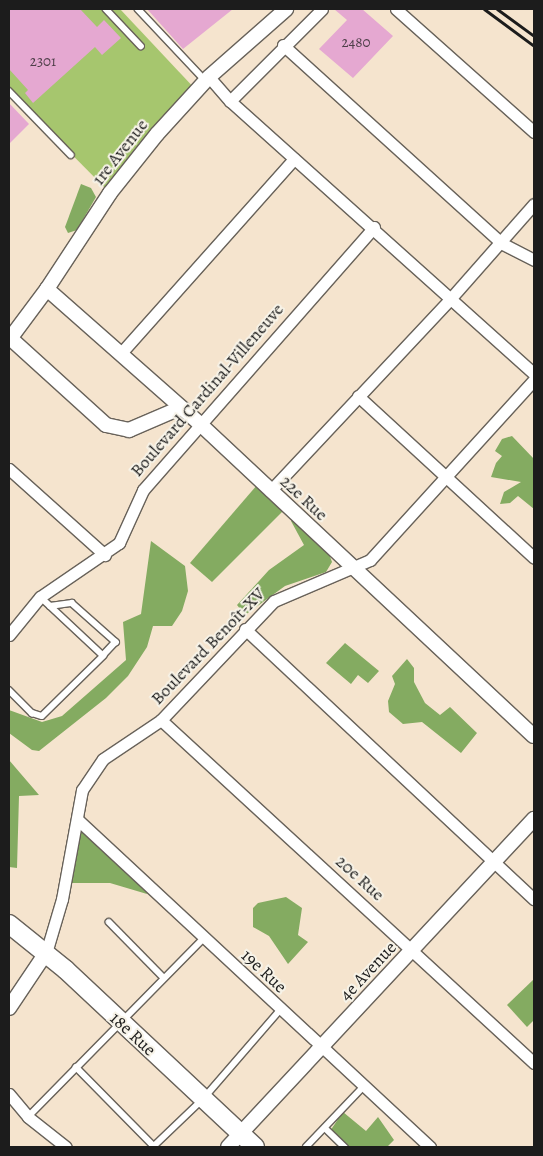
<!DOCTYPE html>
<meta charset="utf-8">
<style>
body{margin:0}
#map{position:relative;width:543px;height:1156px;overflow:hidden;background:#f5e4ce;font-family:Alegreya,serif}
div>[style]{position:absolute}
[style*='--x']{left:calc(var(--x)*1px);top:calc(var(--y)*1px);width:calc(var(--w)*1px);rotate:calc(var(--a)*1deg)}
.green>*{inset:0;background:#a6c66e}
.forest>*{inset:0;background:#84ab61}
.building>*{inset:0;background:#e5a8d1}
.roads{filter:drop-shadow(1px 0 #68625a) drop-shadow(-1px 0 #68625a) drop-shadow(0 1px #68625a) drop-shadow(0 -1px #68625a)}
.service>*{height:5.5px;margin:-2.75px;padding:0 2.75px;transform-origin:2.75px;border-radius:2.75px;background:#fff}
.minor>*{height:11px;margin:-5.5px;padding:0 5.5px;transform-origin:5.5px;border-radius:5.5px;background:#fff}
.tertiary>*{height:14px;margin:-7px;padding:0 7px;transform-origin:7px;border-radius:7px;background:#fff}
.primary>*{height:18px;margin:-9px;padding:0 9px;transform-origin:9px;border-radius:9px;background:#fff}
.rail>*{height:3px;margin:-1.5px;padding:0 1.5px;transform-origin:1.5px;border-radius:1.5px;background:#1c1c1c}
span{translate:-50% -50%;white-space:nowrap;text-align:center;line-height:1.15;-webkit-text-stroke:4px #f7f3e8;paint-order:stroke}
.number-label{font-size:15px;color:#4e3f49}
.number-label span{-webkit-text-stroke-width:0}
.street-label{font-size:18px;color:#1c1c1c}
.frame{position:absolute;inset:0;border:10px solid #1c1c1c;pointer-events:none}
</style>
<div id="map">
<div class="green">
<div style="clip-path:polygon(9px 9px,120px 9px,197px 91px,110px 193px,9px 91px)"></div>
</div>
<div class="forest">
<div style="clip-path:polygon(81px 184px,91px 188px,96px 197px,77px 230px,68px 233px,65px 227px)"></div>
<div style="clip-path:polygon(512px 436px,534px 459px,534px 509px,518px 496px,510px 503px,500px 504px,504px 492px,521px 482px,491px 477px,496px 463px,502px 456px,495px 451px,502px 439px)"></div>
<div style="clip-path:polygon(257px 485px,285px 509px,212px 582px,190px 563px)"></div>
<div style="clip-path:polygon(298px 518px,328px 551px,332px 562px,326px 572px,285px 586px,245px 615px,237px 605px,269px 570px,304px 545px,291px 521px)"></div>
<div style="clip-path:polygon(151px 541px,185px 566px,188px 591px,182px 611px,172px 626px,153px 626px,147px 647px,128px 676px,106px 698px,39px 751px,32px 750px,9px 733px,9px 710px,42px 722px,62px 716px,126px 660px,123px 622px,141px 614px)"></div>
<div style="clip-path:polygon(345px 643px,379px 671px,368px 683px,358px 675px,351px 684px,326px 663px)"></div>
<div style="clip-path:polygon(407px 659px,414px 668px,414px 682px,425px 703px,440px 715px,450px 707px,477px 733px,461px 753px,422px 722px,403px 724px,389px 712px,388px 701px,395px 684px,392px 676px)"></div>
<div style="clip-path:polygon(9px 760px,39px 795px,19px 796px,17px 868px,9px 867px)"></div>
<div style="clip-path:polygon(81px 830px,145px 886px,147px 894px,110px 883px,66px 883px)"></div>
<div style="clip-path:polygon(286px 897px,302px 908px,298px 935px,308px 942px,288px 964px,269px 936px,253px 927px,253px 908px,258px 903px)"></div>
<div style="clip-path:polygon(534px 979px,534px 1020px,527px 1027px,507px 1005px)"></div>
<div style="clip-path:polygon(343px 1112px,366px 1131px,378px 1117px,394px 1140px,387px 1147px,346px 1147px,330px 1131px)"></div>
</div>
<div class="building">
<div style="clip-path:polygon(9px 9px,80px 9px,97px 27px,104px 20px,121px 38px,102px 55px,95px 47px,33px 103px,25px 93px,28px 90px,9px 69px)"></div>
<div style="clip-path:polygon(147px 9px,233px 9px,183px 49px)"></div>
<div style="clip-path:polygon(334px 9px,362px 9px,393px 36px,353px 78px,319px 49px,347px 20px)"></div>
<div style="clip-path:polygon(9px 103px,29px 124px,9px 144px)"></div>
</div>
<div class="roads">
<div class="service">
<div style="--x:106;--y:9;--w:51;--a:46.6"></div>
<div style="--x:138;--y:9;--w:98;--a:46.7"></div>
<div style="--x:9;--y:91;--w:89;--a:45.9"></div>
<div style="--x:50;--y:606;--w:22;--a:-8"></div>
<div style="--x:72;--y:603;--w:59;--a:41.6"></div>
<div style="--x:116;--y:642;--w:19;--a:133"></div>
<div style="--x:9;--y:690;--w:33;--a:45"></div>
<div style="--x:32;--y:713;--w:10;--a:17"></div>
<div style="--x:42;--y:716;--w:86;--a:-44.5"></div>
<div style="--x:103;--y:656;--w:86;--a:-136.9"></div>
<div style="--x:109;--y:922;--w:77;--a:45.5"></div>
<div style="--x:76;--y:1067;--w:111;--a:45.4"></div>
<div style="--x:28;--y:1117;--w:251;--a:-45.5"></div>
<div style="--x:325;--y:1128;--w:28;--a:44"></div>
<div style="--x:153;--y:1147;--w:69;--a:-43.8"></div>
<div style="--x:203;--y:1099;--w:118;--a:-49.1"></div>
<div style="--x:306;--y:1147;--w:84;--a:-46.4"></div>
</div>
<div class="minor">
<div style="--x:396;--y:9;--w:185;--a:41.7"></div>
<div style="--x:283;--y:45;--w:294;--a:42.2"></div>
<div style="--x:501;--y:243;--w:37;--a:27"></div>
<div style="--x:209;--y:77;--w:32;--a:49"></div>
<div style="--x:230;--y:101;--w:409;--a:41.9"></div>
<div style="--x:230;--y:101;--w:130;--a:-45"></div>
<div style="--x:121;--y:353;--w:260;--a:-48.3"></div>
<div style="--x:358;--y:396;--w:239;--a:42.6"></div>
<div style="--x:9;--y:469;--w:129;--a:41.9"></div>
<div style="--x:270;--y:491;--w:265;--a:-46.8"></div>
<div style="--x:451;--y:298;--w:125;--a:-48.6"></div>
<div style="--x:245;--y:629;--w:396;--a:43.1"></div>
<div style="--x:9;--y:635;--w:49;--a:-50.8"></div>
<div style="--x:40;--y:597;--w:96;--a:-34.4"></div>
<div style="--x:119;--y:543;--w:58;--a:-65.6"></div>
<div style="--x:143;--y:490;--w:350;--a:-48.7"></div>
<div style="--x:161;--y:720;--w:507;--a:42.6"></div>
<div style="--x:77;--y:819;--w:482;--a:42.9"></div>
<div style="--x:46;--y:953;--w:56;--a:-73.5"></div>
<div style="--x:62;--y:899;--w:111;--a:-79.6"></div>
<div style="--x:82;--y:790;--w:37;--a:-56"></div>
<div style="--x:103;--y:759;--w:70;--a:-33.9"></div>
<div style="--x:161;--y:720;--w:164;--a:-46.5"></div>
<div style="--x:274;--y:601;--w:104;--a:-23.1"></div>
<div style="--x:370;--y:560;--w:244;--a:-47.7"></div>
<div style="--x:9;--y:1094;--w:30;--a:50"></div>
<div style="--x:28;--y:1117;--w:48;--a:38.3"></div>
</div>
<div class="tertiary">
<div style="--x:47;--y:289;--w:203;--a:41.4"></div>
<div style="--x:199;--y:423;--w:458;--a:43.1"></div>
<div style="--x:9;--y:337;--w:131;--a:42.2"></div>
<div style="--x:106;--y:425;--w:24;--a:12"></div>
<div style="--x:129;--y:430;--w:56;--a:-23.3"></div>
<div style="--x:9;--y:340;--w:64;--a:-53.3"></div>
<div style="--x:47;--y:289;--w:115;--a:-56.7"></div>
<div style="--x:110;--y:193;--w:75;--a:-51.5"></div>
<div style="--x:157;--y:134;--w:77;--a:-47.6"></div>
<div style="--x:209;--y:77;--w:103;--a:-41.4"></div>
<div style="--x:9;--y:1008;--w:66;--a:-56.1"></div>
<div style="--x:228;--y:1147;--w:449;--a:-47"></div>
</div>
<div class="primary">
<div style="--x:9;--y:924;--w:73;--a:38.9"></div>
<div style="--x:66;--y:970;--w:259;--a:43.1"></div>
</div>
</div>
<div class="rail">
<div style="--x:484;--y:9;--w:62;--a:36.5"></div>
<div style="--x:497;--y:9;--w:46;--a:36.1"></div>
</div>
<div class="number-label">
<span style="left:356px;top:43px">2480</span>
<span style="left:43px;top:62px">2301</span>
</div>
<div class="street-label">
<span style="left:120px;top:152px;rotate:-52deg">1re Avenue</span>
<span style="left:207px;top:390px;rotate:-49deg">Boulevard Cardinal-Villeneuve</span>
<span style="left:304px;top:498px;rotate:43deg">22e Rue</span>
<span style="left:208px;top:646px;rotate:-46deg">Boulevard Benoît-XV</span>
<span style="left:360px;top:878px;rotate:42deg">20e Rue</span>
<span style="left:264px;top:971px;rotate:43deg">19e Rue</span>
<span style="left:368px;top:971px;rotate:-47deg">4e Avenue</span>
<span style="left:133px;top:1034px;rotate:43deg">18e Rue</span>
</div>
<div class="frame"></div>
</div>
